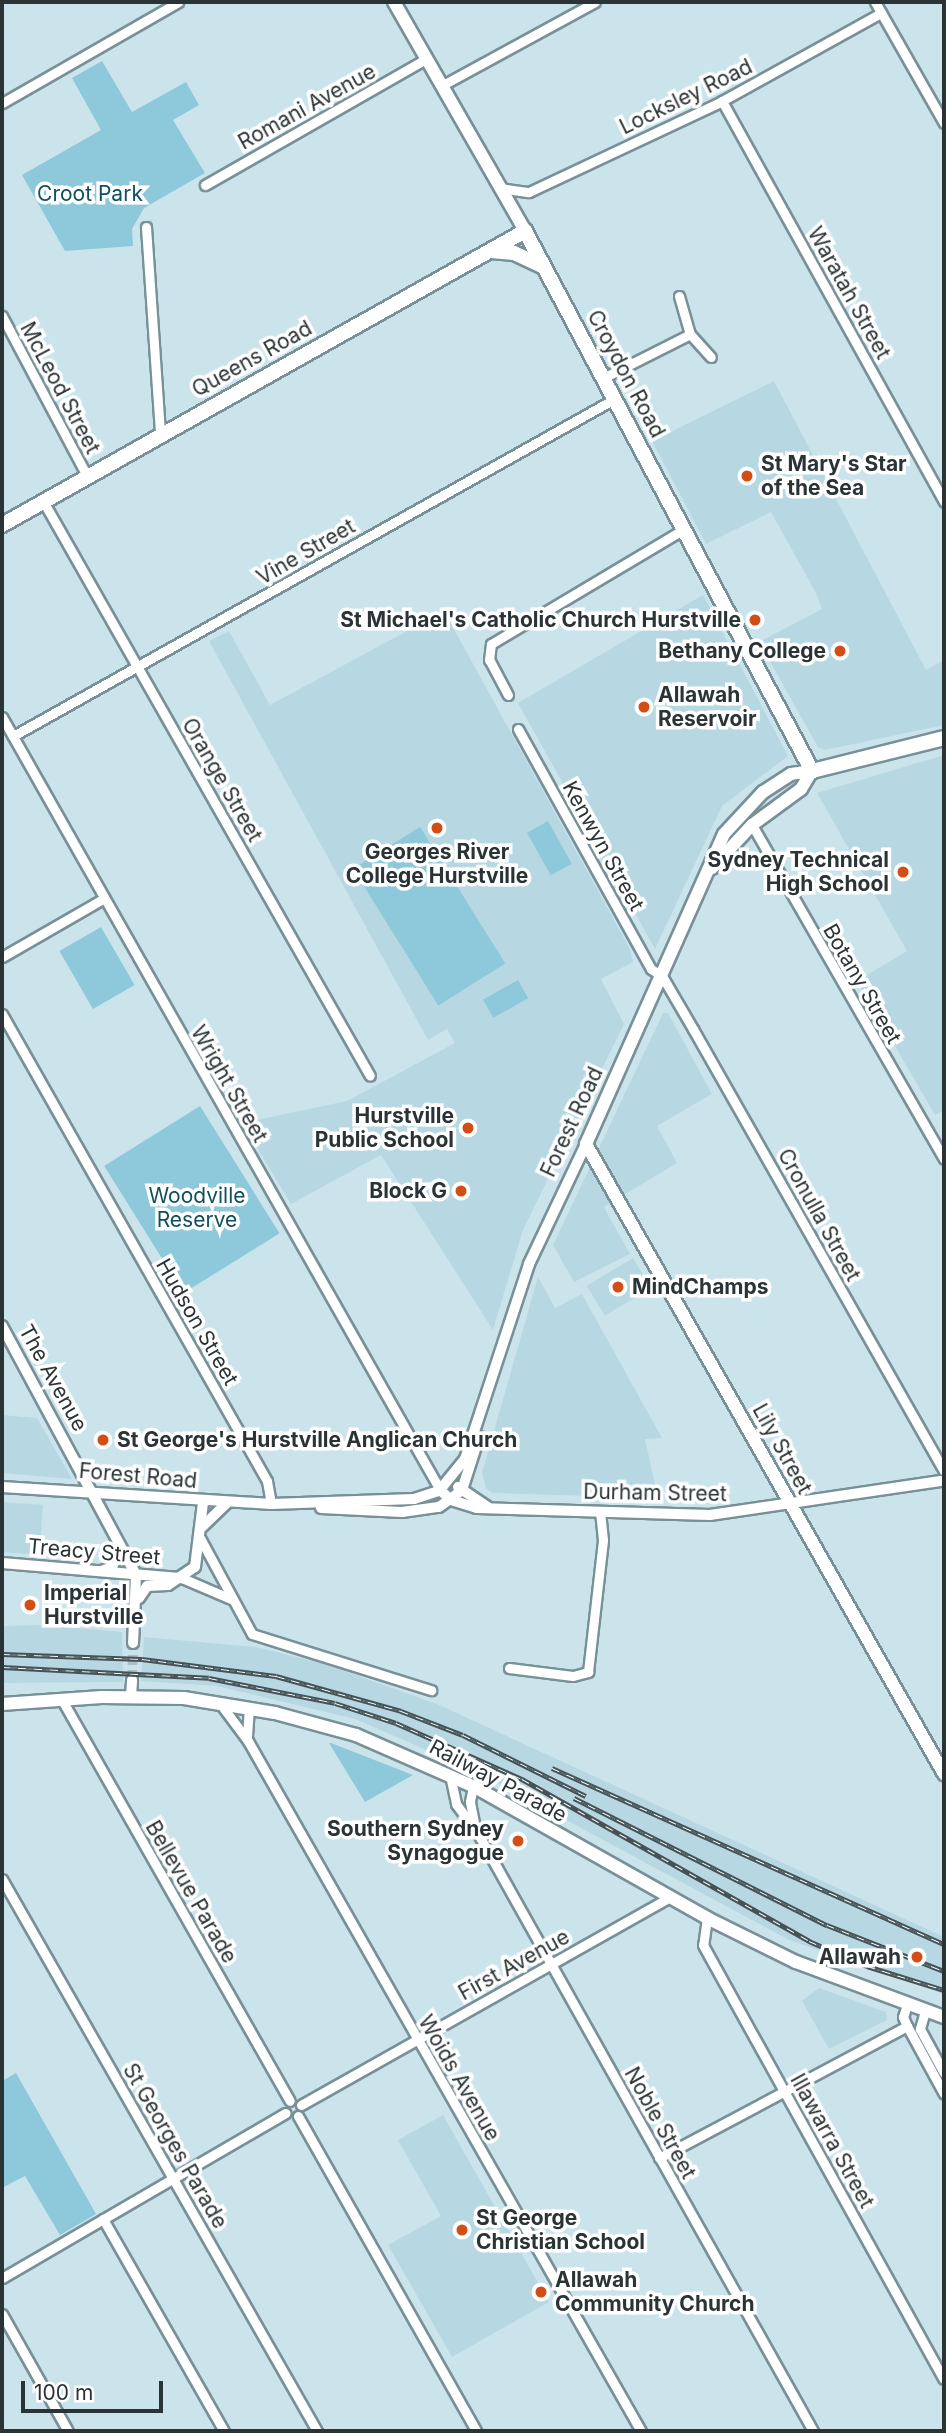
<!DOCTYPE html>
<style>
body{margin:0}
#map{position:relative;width:946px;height:2433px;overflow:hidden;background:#cbe4ec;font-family:Inter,sans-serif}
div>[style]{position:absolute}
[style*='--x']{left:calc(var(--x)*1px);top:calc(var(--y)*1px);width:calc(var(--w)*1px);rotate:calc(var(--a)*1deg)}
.built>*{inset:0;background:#b7d8e3;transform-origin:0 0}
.green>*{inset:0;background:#8ec8db;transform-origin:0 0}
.tertiary-tunnel>*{height:10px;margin-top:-5px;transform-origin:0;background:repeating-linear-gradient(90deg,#abc1c8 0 10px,transparent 0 15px)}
.roads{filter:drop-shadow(2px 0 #789097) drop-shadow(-2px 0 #789097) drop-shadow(0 2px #789097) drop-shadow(0 -2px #789097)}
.minor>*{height:9px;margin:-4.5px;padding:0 4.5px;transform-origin:4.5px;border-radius:4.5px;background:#fff}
.tertiary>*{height:10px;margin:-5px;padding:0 5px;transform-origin:5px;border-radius:5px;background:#fff}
.secondary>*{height:12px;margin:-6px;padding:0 6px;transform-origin:6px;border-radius:6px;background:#fff}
.primary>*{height:14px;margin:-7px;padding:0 7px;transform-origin:7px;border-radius:7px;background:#fff}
.rail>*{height:5px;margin-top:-2.5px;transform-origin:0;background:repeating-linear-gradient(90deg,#fff 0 8px,#455155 0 16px);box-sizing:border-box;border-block:2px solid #455155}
.dots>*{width:19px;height:19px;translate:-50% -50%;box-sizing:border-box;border:4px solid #fff;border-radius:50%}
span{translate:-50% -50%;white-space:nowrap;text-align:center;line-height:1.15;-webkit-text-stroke:7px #fff;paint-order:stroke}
.street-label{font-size:21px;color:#2a3437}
.park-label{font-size:21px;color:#104f5f}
.poi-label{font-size:21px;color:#2a3437;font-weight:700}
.left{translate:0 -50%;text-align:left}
.right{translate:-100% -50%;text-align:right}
.frame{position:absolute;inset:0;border:4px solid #2a3437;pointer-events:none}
.scale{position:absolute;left:21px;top:2381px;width:142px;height:32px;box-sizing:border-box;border:4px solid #2a3437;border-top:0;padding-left:9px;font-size:21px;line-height:24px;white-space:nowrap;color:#2a3437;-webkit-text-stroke:5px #fff;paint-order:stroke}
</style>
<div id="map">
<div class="built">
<div style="clip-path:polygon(774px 381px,926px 670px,944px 660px,944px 725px,825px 750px,818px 747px,759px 642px,822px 609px,816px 593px,771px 512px,706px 544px,652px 441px)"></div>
<div style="clip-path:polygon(703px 595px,788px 756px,722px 806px,655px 949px,518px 703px)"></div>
<div style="clip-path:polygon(444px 611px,630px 949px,633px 962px,601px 979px,624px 1024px,523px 1230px,493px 1330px,381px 1155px,291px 1204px,242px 1123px,347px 1101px,455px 1043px,447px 1029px,428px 1040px,209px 641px,229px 631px,270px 705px)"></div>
<div style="clip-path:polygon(944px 755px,944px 1110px,935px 1115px,857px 981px,907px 951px,817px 793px)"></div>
<div style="clip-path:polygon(663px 1013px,668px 1013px,712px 1094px,657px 1126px,677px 1163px,604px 1207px,630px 1254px,574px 1282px,553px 1245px)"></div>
<div style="left:633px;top:1258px;width:35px;height:54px;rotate:59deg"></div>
<div style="clip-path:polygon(538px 1277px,555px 1308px,582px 1294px,662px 1438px,645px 1439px,658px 1498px,493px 1493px,486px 1489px,482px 1473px)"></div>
<div style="clip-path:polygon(2px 1415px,37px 1418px,72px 1479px,2px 1473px)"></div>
<div style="left:2px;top:1502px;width:41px;height:50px;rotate:4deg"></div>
<div style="clip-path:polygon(43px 1625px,122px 1632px,123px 1682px,2px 1683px,2px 1626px)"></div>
<div style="clip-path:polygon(144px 1637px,256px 1647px,325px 1664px,437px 1704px,944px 1937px,944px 1994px,789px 1940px,475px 1771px,355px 1719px,217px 1686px,141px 1681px)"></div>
<div style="clip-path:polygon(819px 1988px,886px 2012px,887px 2020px,829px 2049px,802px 2001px)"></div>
<div style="clip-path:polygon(443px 2115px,549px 2302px,452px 2357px,388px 2245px,441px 2216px,398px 2140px)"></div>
</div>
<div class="green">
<div style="clip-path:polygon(102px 61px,132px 112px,186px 82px,199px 105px,173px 120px,205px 173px,144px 208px,132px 229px,133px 246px,65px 251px,22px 175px,101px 130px,72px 78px)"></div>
<div style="left:548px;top:821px;width:49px;height:24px;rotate:61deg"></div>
<div style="left:420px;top:827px;width:161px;height:79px;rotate:58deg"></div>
<div style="left:101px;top:927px;width:67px;height:48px;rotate:60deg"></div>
<div style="left:518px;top:980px;width:21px;height:40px;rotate:61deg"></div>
<div style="left:200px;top:1106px;width:150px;height:113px;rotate:58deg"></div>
<div style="clip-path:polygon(329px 1743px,331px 1743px,413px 1775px,365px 1802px)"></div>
<div style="clip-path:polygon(16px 2073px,96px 2214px,60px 2235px,25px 2176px,2px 2188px,2px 2081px)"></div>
</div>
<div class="tertiary-tunnel">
<div style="--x:132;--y:1680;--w:37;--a:-88"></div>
</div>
<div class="roads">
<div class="minor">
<div style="--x:875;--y:2;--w:139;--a:60.3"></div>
<div style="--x:441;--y:86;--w:175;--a:-28.6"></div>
<div style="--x:722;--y:101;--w:458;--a:61"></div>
<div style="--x:2;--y:103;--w:203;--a:-29.8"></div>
<div style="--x:205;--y:185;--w:254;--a:-29.7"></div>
<div style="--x:499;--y:188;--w:30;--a:8"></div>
<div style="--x:529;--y:192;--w:213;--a:-25.2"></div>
<div style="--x:722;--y:101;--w:182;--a:-29"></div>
<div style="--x:146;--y:227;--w:208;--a:86.1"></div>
<div style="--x:679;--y:296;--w:40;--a:74"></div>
<div style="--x:2;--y:316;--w:181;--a:62"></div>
<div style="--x:605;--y:377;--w:95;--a:-26.8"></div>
<div style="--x:690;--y:334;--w:31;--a:48"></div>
<div style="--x:43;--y:501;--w:661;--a:60.37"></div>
<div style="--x:508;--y:695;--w:40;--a:-118"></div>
<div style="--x:489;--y:660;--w:16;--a:-83"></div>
<div style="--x:491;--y:644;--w:225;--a:-30.8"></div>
<div style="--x:2;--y:717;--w:888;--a:60.46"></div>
<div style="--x:518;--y:729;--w:274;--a:61"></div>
<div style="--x:651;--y:969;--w:13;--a:32"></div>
<div style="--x:662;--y:976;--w:61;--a:59.7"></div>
<div style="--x:693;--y:1029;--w:508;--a:60.41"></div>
<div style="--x:13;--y:736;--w:691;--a:-29.27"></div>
<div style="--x:752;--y:825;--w:385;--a:60.1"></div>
<div style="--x:2;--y:957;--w:116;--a:-29.9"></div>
<div style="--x:2;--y:1014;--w:537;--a:60.43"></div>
<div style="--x:267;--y:1481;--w:23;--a:80"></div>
<div style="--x:200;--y:1538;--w:109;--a:61.6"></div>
<div style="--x:252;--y:1634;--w:188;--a:17.4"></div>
<div style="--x:182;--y:1578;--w:53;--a:23.2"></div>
<div style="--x:509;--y:1668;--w:64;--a:7.1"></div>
<div style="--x:573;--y:1676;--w:16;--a:-15"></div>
<div style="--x:588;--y:1672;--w:133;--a:-83.5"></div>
<div style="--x:603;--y:1540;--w:28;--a:-96"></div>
<div style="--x:62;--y:1700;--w:461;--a:60.4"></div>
<div style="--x:222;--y:1706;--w:44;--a:53.4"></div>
<div style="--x:248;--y:1741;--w:794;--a:60.34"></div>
<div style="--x:247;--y:1736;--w:29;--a:-86"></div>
<div style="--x:450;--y:1775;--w:30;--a:78"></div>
<div style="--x:456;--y:1804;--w:35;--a:53"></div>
<div style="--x:477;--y:1832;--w:687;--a:60.71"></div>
<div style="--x:473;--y:1786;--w:16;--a:101"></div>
<div style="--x:470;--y:1802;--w:25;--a:79"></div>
<div style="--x:2;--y:1879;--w:636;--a:60.29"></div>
<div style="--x:707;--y:1918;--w:27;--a:98"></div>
<div style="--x:703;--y:1945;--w:496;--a:61"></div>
<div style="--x:925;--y:2011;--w:19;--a:106"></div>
<div style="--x:920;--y:2029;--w:50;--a:61.4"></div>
<div style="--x:907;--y:2026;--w:77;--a:61.4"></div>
<div style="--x:301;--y:2105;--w:424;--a:-29.4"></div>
<div style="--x:298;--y:2116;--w:362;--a:60.5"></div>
<div style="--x:659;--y:2158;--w:281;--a:-28"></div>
<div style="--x:907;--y:2026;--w:10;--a:-114"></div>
<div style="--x:903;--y:2017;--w:13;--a:-72"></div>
<div style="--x:103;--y:2219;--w:244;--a:60.3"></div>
<div style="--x:2;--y:2278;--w:328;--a:-30.2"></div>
<div style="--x:2;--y:2314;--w:134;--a:60.6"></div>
</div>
<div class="tertiary">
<div style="--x:2;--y:1326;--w:283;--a:61.7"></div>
<div style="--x:136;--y:1575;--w:68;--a:92.5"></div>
<div style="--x:2;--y:1487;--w:270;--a:3.6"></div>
<div style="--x:271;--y:1504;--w:143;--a:-2"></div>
<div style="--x:414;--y:1499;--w:26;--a:-18"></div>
<div style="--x:439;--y:1491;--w:41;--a:-50.9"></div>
<div style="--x:465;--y:1459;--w:205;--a:-71.8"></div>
<div style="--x:529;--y:1264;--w:133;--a:-64.6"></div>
<div style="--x:458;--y:1487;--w:36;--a:34"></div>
<div style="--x:440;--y:1490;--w:15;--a:42"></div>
<div style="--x:451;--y:1500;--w:27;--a:17"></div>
<div style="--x:477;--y:1508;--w:233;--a:1.7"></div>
<div style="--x:710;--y:1515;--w:233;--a:-8.4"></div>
<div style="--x:321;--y:1508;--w:81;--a:2.8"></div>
<div style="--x:402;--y:1512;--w:37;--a:-8"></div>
<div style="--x:439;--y:1507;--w:29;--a:-36"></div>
<div style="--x:462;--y:1490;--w:56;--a:-72.2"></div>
<div style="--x:202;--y:1527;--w:35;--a:-44"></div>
<div style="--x:2;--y:1563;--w:181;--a:4.8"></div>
<div style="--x:102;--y:1571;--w:11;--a:-22"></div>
<div style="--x:112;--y:1567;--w:21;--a:-67"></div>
<div style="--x:139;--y:1598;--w:14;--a:-56"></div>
<div style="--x:147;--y:1586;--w:21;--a:-3"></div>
<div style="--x:168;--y:1585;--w:32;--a:-34"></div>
<div style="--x:195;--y:1567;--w:64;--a:-82.9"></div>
<div style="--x:131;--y:1696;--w:16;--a:-86"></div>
</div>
<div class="secondary">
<div style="--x:394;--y:2;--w:264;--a:60.2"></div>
<div style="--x:812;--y:771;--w:21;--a:172"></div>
<div style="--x:791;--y:774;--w:33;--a:147"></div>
<div style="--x:763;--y:792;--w:57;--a:132.9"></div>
<div style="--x:724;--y:834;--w:339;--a:114"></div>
<div style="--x:586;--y:1144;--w:725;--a:60.39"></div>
<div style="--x:712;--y:868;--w:59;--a:-47.1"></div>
<div style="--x:752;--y:825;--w:61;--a:-36.3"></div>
<div style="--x:801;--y:789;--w:21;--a:-59"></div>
<div style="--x:2;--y:1704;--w:100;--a:-4"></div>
<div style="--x:102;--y:1697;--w:82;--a:0.7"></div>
<div style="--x:184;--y:1698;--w:92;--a:9.4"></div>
<div style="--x:275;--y:1713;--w:84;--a:15.2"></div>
<div style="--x:356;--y:1735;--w:128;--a:23.6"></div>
<div style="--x:473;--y:1786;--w:269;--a:29.4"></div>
<div style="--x:707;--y:1918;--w:99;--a:26.3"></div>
<div style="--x:796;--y:1962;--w:158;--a:20.4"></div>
</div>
<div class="primary">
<div style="--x:491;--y:251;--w:23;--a:5"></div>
<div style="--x:514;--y:253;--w:33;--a:25"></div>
<div style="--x:2;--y:525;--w:600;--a:-29.34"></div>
<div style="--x:525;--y:231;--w:612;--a:62.01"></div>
<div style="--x:812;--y:771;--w:136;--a:-14"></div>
</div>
</div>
<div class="rail">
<div style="--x:2;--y:1654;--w:140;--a:2"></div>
<div style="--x:142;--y:1659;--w:135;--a:7.2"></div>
<div style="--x:276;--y:1676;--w:130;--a:15.6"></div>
<div style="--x:401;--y:1711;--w:66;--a:21.2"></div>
<div style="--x:463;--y:1735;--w:137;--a:26.4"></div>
<div style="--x:2;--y:1667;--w:207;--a:3"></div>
<div style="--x:209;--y:1678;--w:128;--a:11.2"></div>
<div style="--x:335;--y:1703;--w:64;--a:18.2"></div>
<div style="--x:396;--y:1723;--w:138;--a:24"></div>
<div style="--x:522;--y:1779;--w:330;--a:29.4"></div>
<div style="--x:809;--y:1941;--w:63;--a:23.3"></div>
<div style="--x:867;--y:1966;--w:81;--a:17.3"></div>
<div style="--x:552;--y:1768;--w:430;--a:24.2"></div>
<div style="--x:574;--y:1798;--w:283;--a:26.7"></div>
<div style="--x:827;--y:1925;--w:126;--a:21.5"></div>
</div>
<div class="dots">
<div style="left:747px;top:476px;background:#d44d15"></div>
<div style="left:755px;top:620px;background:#d44d15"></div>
<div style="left:840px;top:651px;background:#d44d15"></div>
<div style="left:644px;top:707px;background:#d44d15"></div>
<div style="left:437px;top:828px;background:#d44d15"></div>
<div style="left:903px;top:872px;background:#d44d15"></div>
<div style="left:468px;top:1128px;background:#d44d15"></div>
<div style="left:461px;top:1191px;background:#d44d15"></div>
<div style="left:618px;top:1287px;background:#d44d15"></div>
<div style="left:103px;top:1440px;background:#d44d15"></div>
<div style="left:30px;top:1605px;background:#d44d15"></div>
<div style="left:518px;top:1841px;background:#d44d15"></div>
<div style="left:917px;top:1957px;background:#d44d15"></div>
<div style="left:462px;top:2230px;background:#d44d15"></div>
<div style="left:541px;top:2292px;background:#d44d15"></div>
</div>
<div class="street-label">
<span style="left:686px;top:97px;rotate:-26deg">Locksley Road</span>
<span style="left:307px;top:107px;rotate:-29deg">Romani Avenue</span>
<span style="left:849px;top:293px;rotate:61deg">Waratah Street</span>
<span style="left:252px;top:359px;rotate:-29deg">Queens Road</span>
<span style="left:626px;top:374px;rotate:62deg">Croydon Road</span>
<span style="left:60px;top:388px;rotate:62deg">McLeod Street</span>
<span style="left:306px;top:552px;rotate:-30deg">Vine Street</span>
<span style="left:222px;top:780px;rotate:60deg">Orange Street</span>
<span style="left:603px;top:846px;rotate:61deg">Kenwyn Street</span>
<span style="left:862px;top:984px;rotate:60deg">Botany Street</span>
<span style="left:229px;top:1084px;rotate:60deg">Wright Street</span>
<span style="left:572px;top:1122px;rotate:-65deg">Forest Road</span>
<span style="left:819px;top:1215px;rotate:61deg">Cronulla Street</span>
<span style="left:197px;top:1322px;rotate:60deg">Hudson Street</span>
<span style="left:53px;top:1378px;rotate:61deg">The Avenue</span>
<span style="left:782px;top:1449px;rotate:61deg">Lily Street</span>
<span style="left:138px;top:1476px;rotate:5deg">Forest Road</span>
<span style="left:655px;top:1493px;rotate:1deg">Durham Street</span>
<span style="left:94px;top:1552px;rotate:5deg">Treacy Street</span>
<span style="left:498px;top:1781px;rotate:28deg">Railway Parade</span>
<span style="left:191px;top:1892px;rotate:60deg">Bellevue Parade</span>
<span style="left:514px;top:1965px;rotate:-29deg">First Avenue</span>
<span style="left:459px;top:2078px;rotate:60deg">Woids Avenue</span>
<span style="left:660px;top:2123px;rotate:61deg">Noble Street</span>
<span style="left:832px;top:2141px;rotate:61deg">Illawarra Street</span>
<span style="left:175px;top:2146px;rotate:60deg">St Georges Parade</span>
</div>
<div class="park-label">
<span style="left:90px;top:194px">Croot Park</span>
<span style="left:197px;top:1208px">Woodville<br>Reserve</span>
</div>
<div class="poi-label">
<span class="left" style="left:761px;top:476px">St Mary's Star<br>of the Sea</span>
<span class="right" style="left:741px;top:620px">St Michael's Catholic Church Hurstville</span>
<span class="right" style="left:826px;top:651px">Bethany College</span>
<span class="left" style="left:658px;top:707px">Allawah<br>Reservoir</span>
<span style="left:437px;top:864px">Georges River<br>College Hurstville</span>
<span class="right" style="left:889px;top:872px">Sydney Technical<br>High School</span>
<span class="right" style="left:454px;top:1128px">Hurstville<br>Public School</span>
<span class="right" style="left:447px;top:1191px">Block G</span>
<span class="left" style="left:632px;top:1287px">MindChamps</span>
<span class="left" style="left:117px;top:1440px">St George's Hurstville Anglican Church</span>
<span class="left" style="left:44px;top:1605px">Imperial<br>Hurstville</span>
<span class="right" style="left:504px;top:1841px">Southern Sydney<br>Synagogue</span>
<span class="right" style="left:901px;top:1957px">Allawah</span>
<span class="left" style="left:476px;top:2230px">St George<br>Christian School</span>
<span class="left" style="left:555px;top:2292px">Allawah<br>Community Church</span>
</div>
<div class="frame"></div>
<div class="scale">100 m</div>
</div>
